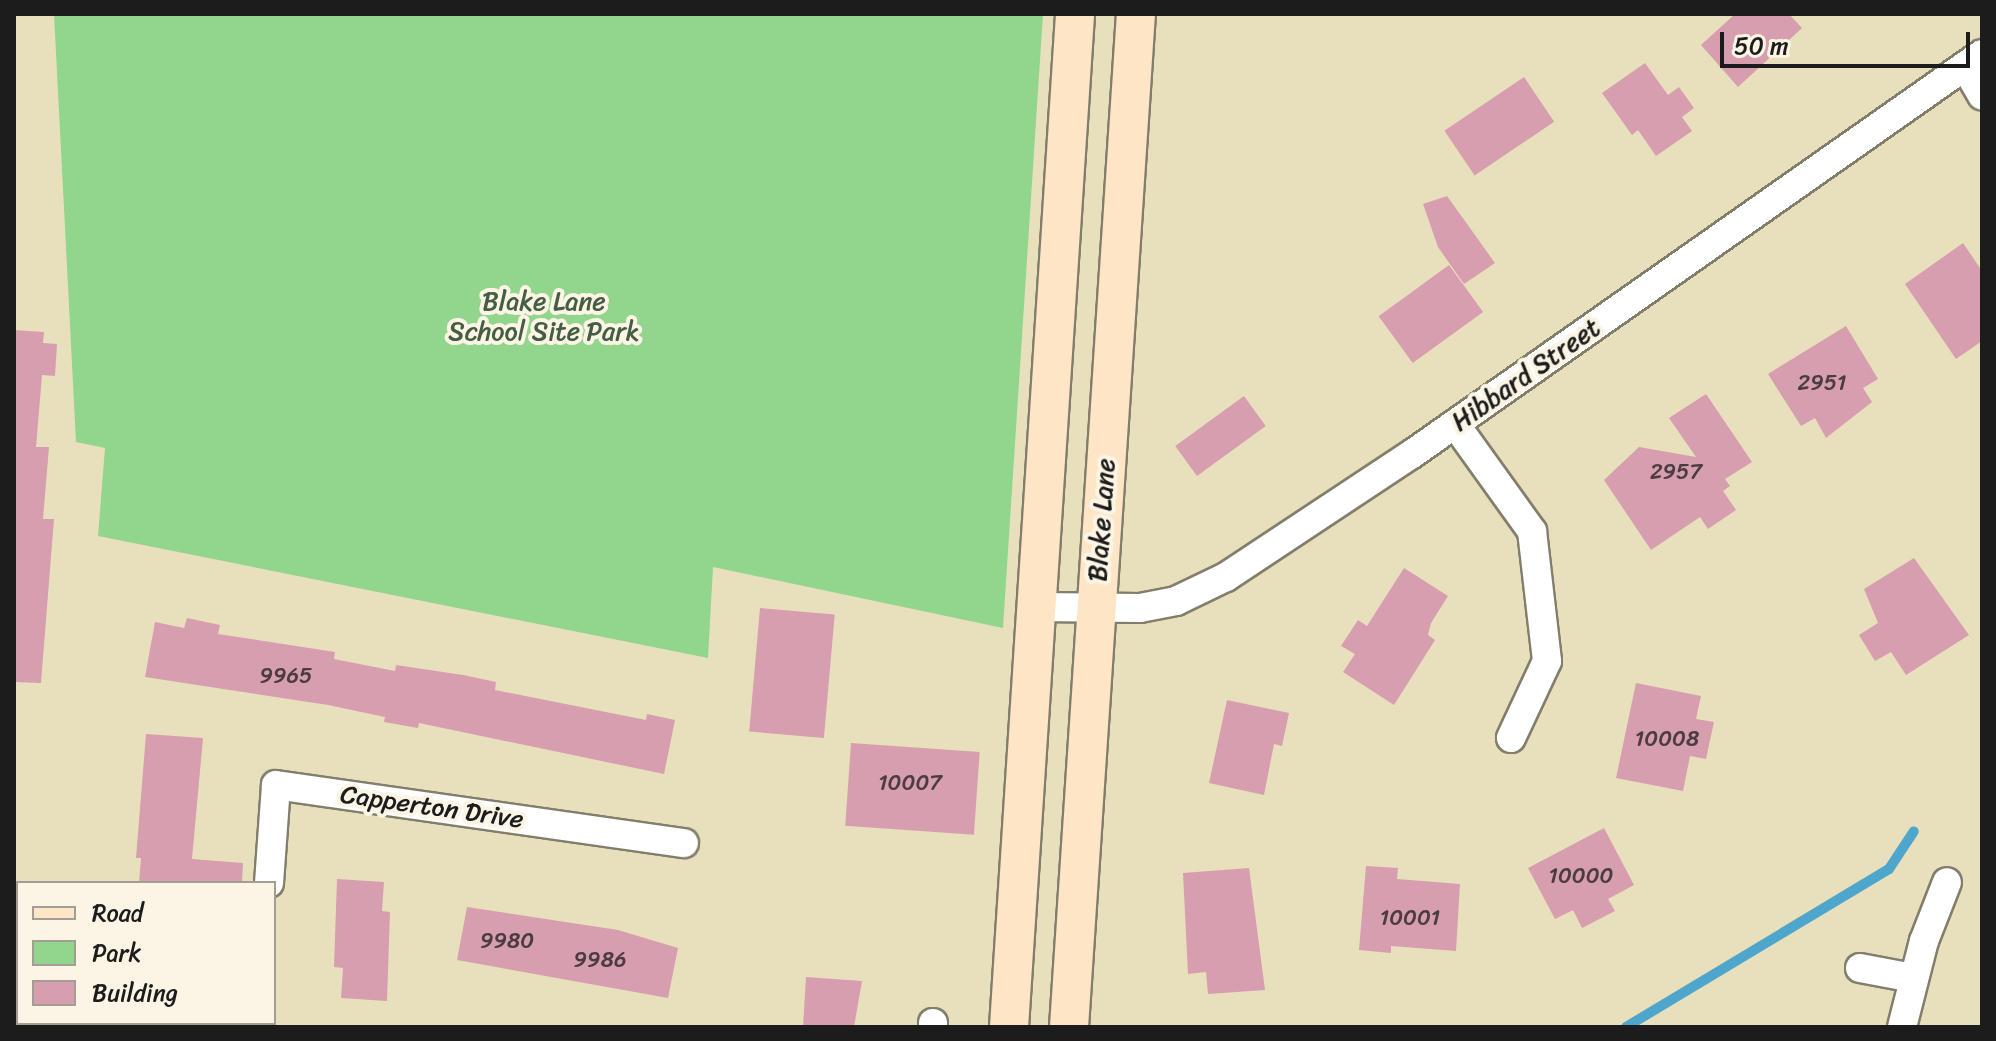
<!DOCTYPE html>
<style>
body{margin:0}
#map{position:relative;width:1996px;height:1041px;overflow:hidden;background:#e8e0bc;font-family:Sriracha,sans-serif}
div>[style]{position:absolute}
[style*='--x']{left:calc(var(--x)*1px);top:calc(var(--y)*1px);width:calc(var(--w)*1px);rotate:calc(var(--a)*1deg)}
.green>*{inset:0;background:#92d58d}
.stream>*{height:10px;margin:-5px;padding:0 5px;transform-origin:5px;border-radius:5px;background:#4fa6cc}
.building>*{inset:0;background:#d69eaf;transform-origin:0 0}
.roads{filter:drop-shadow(2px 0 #827e6c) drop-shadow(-2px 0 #827e6c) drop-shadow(0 2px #827e6c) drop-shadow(0 -2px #827e6c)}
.minor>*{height:28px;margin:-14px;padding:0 14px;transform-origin:14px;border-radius:14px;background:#fff}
.secondary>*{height:38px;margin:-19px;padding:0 19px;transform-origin:19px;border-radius:19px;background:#fee5c5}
span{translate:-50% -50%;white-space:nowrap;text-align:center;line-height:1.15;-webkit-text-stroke:8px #fcf5e5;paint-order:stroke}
.number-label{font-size:22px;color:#4a3c41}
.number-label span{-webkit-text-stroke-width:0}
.park-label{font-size:26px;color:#455d44}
.street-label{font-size:26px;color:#1c1c1c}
.frame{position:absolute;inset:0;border:16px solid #1c1c1c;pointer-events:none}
.legend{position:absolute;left:16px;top:881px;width:260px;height:144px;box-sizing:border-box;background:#fcf5e5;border:2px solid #a29e95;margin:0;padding:10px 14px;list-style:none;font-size:24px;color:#1c1c1c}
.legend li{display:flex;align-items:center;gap:16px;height:40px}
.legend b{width:40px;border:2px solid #a29e95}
.scale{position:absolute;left:1720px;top:32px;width:250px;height:36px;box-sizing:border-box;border:4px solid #1c1c1c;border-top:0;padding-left:10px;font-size:24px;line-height:28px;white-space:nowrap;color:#1c1c1c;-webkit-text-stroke:6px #fcf5e5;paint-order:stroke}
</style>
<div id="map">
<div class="green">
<div style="clip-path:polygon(54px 14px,1043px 14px,1003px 628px,713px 567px,708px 658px,98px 536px,105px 448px,76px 442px)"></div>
</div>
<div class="stream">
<div style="--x:1626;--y:1027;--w:307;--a:-31"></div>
<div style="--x:1889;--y:869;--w:45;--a:-56.7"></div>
</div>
<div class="building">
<div style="clip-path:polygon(1735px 14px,1789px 14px,1802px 28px,1738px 87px,1701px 45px)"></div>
<div style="clip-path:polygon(1645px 63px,1668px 95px,1679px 87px,1694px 108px,1682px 117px,1692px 131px,1656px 156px,1638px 130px,1632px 135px,1602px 93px)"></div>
<div style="left:1524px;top:77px;width:54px;height:96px;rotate:56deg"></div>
<div style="clip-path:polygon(1447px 196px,1495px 263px,1464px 284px,1438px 247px,1423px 204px)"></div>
<div style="clip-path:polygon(1963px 243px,1982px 271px,1982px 341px,1956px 359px,1905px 284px)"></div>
<div style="left:1449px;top:265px;width:58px;height:87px;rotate:54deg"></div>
<div style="clip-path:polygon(1846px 326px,1878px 379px,1863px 388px,1872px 402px,1826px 438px,1815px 418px,1801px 426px,1768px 374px)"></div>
<div style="clip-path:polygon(14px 330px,44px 332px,43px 343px,57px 344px,55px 376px,42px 375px,36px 447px,49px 447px,43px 519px,54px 519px,41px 683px,14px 682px)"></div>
<div style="clip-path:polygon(1706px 394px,1752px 462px,1725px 479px,1730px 486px,1723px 491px,1736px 510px,1708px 529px,1700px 517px,1651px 550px,1604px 480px,1639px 447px,1696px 457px,1669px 418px)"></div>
<div style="left:1244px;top:396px;width:37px;height:85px;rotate:54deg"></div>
<div style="clip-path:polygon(1914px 558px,1969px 635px,1906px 675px,1891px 652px,1875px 661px,1859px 635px,1878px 623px,1864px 589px)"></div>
<div style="clip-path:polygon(1404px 568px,1448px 596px,1431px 623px,1428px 635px,1435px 640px,1394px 705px,1343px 672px,1355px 654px,1341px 646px,1358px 620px,1367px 626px)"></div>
<div style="left:760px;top:608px;width:75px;height:124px;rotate:5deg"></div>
<div style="clip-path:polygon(187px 618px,220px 625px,218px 634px,335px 652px,334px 659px,395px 671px,396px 665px,463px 675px,496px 682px,495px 690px,646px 720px,647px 714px,675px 720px,664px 774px,419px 723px,418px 728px,384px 722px,385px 717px,328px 705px,145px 677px,155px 622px,184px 628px)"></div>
<div style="clip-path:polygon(1636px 683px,1701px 696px,1696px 719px,1714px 722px,1706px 759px,1690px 756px,1683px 791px,1616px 778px)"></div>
<div style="clip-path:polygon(1227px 700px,1289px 713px,1282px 746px,1274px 744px,1264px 795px,1209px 783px)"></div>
<div style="clip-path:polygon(146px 734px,203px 738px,192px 859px,243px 863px,242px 883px,139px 883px,141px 858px,136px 858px)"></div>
<div style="left:851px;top:743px;width:129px;height:83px;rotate:4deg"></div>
<div style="clip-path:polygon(1604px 828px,1634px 885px,1608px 899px,1615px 911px,1582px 928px,1573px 910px,1555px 919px,1528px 868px)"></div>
<div style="clip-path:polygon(1366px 866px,1398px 868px,1397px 879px,1460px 884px,1456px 951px,1391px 946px,1391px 953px,1359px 950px)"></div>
<div style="clip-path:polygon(1249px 868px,1265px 990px,1208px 994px,1206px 972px,1188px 974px,1183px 873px)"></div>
<div style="clip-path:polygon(337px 879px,384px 882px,382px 911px,390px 912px,387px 1001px,341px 998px,343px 968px,334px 967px)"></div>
<div style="clip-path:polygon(467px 907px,618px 930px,678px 948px,668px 998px,457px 960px)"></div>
<div style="clip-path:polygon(806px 977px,862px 981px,854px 1027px,803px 1027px)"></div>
</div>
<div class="roads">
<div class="minor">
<div style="--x:1965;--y:66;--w:34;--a:60"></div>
<div style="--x:1455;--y:424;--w:132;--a:54.3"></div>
<div style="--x:1532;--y:531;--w:131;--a:83.4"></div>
<div style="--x:1547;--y:661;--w:85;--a:115.1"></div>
<div style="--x:1036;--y:607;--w:104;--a:0.6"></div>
<div style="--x:1140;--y:608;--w:37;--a:-11"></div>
<div style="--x:1176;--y:601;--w:55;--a:-25.6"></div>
<div style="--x:1226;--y:577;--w:223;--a:-33.5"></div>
<div style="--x:1412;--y:454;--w:696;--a:-35.06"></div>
<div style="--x:269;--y:883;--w:98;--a:-85.9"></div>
<div style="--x:276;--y:785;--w:412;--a:8.1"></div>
<div style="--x:1860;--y:968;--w:54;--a:10.7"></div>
<div style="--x:259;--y:1027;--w:4;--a:-90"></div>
<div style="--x:933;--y:1027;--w:4;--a:-90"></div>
<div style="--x:1902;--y:1027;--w:89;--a:-75.7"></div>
<div style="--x:1924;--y:941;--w:63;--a:-68.7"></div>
</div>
<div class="secondary">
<div style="--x:1009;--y:1027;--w:1015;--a:-86.27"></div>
<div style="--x:1069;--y:1027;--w:1015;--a:-86.22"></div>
</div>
</div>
<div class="number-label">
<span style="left:1822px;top:383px">2951</span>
<span style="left:1676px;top:472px">2957</span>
<span style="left:286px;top:676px">9965</span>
<span style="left:1667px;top:739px">10008</span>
<span style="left:910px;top:783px">10007</span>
<span style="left:1581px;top:876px">10000</span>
<span style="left:1410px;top:918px">10001</span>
<span style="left:507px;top:941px">9980</span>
<span style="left:600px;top:960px">9986</span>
</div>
<div class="park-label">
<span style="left:544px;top:317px">Blake Lane<br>School Site Park</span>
</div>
<div class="street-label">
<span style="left:1526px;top:375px;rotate:-35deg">Hibbard Street</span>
<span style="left:1102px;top:520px;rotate:-86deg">Blake Lane</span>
<span style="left:432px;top:807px;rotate:8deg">Capperton Drive</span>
</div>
<div class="frame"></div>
<ul class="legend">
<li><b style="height:10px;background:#fee5c5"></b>Road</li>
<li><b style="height:22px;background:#92d58d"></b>Park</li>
<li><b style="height:22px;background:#d69eaf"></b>Building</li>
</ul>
<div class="scale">50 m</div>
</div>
